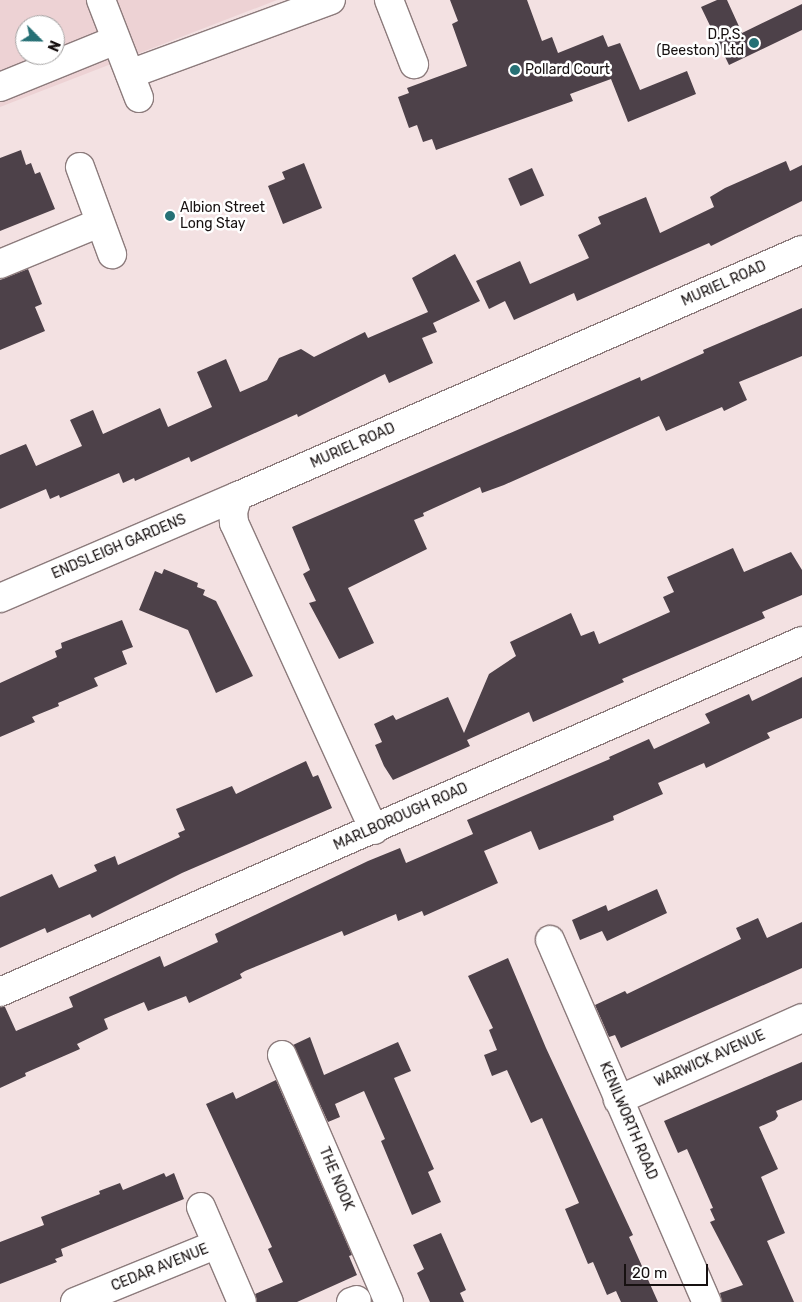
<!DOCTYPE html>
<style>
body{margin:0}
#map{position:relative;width:802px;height:1302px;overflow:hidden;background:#f3e1e2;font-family:Rubik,sans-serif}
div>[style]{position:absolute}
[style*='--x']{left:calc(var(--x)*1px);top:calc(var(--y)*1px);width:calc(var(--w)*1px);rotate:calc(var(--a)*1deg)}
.built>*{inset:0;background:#edd2d4}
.building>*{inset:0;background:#4d4149;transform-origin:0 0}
.roads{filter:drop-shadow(1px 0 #8c7b7c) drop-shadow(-1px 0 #8c7b7c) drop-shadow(0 1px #8c7b7c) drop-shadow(0 -1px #8c7b7c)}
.minor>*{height:28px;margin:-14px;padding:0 14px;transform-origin:14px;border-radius:14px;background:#fff}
.dots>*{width:14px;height:14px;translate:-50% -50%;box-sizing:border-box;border:2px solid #fff;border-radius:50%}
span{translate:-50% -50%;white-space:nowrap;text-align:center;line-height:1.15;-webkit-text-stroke:5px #fff;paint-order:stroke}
.poi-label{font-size:14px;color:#171111}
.right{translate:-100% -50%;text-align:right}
.left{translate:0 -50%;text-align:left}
.street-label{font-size:14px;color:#171111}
.north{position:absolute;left:15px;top:15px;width:50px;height:50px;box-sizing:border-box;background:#fff;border:1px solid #a2a0a0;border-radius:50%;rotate:113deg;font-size:14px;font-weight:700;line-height:20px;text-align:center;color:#171111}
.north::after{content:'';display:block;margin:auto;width:18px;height:22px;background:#267075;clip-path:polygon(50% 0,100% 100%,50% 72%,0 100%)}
.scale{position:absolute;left:624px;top:1264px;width:84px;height:22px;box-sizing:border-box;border:2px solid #171111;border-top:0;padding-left:6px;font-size:15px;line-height:18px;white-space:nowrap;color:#171111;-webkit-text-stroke:4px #fff;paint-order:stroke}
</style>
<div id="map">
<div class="built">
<div style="clip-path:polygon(evenodd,0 0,277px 0,0 107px,0 0,25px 25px,55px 25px,55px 55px,25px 55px,25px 25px)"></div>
</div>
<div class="building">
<div style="clip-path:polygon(450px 0,527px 0,542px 41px,552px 37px,558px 53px,603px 35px,608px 47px,620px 43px,640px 90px,687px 71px,696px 94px,628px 122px,611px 79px,570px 94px,573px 101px,436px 150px,432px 139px,423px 142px,417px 125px,409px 128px,398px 97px,409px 93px,407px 88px,467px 66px,452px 24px,458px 21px)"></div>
<div style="clip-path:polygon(717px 0,727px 0,742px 33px,802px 4px,802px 30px,729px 65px,701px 7px)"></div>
<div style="clip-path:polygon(21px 150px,26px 165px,31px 163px,35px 174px,40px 172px,55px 209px,0 231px,0 158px)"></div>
<div style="clip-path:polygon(786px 161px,790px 171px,802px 165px,802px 201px,711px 246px,709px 243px,577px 301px,574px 293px,514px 320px,505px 301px,489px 309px,476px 281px,520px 261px,530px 284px,589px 258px,578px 235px,601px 224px,598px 217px,646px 197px,660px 233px,714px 207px,710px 197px,725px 188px)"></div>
<div style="clip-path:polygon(304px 163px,322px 208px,283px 224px,268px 186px,285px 179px,282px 172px)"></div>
<div style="left:532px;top:168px;width:30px;height:26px;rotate:66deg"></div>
<div style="clip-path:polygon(455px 254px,480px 301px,433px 323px,437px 332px,422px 338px,433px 363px,389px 383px,385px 374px,298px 417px,297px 414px,191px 462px,189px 457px,135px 481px,134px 478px,123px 483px,119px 473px,60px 498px,59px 495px,50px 499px,46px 489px,0 509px,0 455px,26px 444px,36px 466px,82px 446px,70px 420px,93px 410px,103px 434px,160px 408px,168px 427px,212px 407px,197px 372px,226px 359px,240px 392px,267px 380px,279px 358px,301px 349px,314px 357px,365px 332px,368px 338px,428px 312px,412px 278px)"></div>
<div style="clip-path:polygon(28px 269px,42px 304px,35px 307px,45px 331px,0 350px,0 280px)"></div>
<div style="clip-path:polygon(802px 308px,802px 356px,739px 382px,747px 400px,724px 411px,722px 407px,666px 431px,659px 416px,504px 485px,482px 493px,480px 487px,423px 513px,424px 516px,414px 520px,427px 549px,348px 588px,374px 643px,339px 659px,309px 603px,316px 601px,303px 574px,310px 570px,292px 527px,640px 377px,641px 381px,704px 353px,703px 350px)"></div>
<div style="clip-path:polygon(733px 548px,744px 572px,791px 552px,802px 570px,802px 595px,762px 612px,765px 618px,622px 679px,624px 682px,533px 722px,529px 712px,467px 740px,470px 746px,393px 780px,384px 766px,375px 745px,382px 742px,374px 724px,393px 715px,396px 720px,448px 697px,464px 733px,489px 674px,516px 656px,510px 642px,571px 613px,581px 636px,594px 631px,599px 644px,670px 612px,663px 597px,674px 592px,667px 577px)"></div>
<div style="clip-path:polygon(164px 569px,198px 583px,197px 587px,205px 590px,203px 595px,216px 601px,253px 676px,216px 693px,188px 630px,139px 610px,155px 571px,162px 574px)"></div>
<div style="clip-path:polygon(122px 620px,133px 647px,122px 651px,127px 664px,94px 678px,98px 686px,58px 703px,59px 706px,32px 717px,35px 722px,0 737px,0 683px,57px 657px,55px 651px,62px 648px,61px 643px)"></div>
<div style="clip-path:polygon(802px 677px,802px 718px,767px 733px,770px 738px,706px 768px,704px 763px,658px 783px,663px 794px,613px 816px,614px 820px,539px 850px,531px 831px,484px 851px,498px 883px,424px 916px,422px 911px,398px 921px,396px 914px,344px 936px,342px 931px,245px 971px,240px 974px,242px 978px,189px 1003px,186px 996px,148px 1011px,144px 1002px,104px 1019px,108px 1029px,77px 1044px,80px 1049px,25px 1073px,26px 1076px,0 1088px,0 1007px,5px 1007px,16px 1031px,73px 1007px,69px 997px,160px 956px,164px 967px,218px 942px,215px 934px,368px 861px,400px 848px,406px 863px,473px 834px,467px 820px,610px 759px,609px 757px,649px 739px,654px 749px,710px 723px,705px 714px,749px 694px,752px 701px)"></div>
<div style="clip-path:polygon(306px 761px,313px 777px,318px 775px,332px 808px,182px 873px,92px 918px,90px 914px,47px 933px,45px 928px,0 948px,0 897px,52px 874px,59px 888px,97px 871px,94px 865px,115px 856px,118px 865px,180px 837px,178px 833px,185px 830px,176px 809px,232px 786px,236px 794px)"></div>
<div style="clip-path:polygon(657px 889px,667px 913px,607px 941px,602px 931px,580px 940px,572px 920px,606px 905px,608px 911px)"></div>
<div style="clip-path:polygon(758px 918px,767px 938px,802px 922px,802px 968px,621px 1048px,615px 1035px,609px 1037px,595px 1005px,625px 991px,627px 994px,741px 939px,736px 928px)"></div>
<div style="clip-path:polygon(508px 958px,546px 1048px,633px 1235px,629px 1237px,658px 1302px,621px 1302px,616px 1291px,607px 1295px,593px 1262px,588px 1264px,565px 1209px,579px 1203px,542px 1118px,531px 1123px,507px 1070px,492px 1076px,484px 1055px,497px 1050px,489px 1030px,493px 1028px,468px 976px)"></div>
<div style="clip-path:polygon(310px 1037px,324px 1075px,398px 1042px,411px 1071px,394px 1078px,434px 1169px,428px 1172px,441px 1202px,412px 1215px,381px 1141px,385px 1139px,364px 1091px,335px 1104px,340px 1117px,328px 1122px,293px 1045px)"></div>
<div style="clip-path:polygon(802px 1062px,802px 1100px,776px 1111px,778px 1116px,775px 1120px,759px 1127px,778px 1169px,761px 1177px,785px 1233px,767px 1241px,794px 1302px,722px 1302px,720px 1293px,743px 1285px,710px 1222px,715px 1220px,710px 1209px,713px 1208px,687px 1149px,678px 1153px,664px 1121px)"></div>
<div style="clip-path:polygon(276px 1080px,352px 1255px,349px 1256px,357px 1275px,297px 1302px,257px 1302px,255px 1294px,283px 1282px,268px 1249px,272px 1247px,262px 1225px,206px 1104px,233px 1092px,236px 1099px)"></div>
<div style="clip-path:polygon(164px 1173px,166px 1177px,174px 1173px,184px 1199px,61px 1249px,63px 1256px,55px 1259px,57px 1262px,0 1284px,0 1242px,44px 1225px,41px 1217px,100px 1194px,99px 1191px,120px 1183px,123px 1190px)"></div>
<div style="clip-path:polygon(441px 1233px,466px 1290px,460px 1293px,464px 1302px,430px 1302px,417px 1273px,424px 1269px,413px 1245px)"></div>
</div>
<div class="roads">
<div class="minor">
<div style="--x:101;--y:0;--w:105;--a:68.8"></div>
<div style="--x:389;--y:0;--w:69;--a:68.7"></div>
<div style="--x:130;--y:74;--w:214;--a:-20.2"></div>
<div style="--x:0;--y:87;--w:125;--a:-22.1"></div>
<div style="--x:80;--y:167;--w:93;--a:69.8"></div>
<div style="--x:0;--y:264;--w:107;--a:-22.5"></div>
<div style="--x:0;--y:598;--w:259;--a:-23.2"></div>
<div style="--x:374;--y:830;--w:337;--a:-114.5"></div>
<div style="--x:234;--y:523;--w:11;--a:-95"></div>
<div style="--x:233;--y:512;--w:17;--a:-73"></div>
<div style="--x:238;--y:496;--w:615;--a:-23.57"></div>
<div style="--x:550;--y:940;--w:395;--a:66.6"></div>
<div style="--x:0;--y:992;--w:875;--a:-23.64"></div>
<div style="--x:282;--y:1055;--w:269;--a:66.6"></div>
<div style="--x:618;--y:1100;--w:201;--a:-24"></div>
<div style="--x:201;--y:1207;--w:103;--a:66.7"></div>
<div style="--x:75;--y:1302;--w:153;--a:-22.2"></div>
<div style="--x:351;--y:1302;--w:6;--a:-18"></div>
</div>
</div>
<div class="dots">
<div style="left:754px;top:43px;background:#267075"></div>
<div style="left:515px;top:70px;background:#267075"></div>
<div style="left:170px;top:216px;background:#267075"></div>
</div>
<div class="poi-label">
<span class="right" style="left:744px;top:43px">D.P.S.<br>(Beeston) Ltd</span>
<span class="left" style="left:525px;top:70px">Pollard Court</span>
<span class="left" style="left:180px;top:216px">Albion Street<br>Long Stay</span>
</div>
<div class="street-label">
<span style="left:724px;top:284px;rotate:-24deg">MURIEL ROAD</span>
<span style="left:353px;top:446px;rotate:-24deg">MURIEL ROAD</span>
<span style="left:119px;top:547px;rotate:-23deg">ENDSLEIGH GARDENS</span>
<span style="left:401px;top:817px;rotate:-24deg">MARLBOROUGH ROAD</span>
<span style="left:710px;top:1059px;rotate:-24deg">WARWICK AVENUE</span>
<span style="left:628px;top:1121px;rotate:67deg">KENILWORTH ROAD</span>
<span style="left:336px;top:1179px;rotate:67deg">THE NOOK</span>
<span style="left:160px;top:1268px;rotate:-22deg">CEDAR AVENUE</span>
</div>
<div class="north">N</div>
<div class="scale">20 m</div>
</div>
